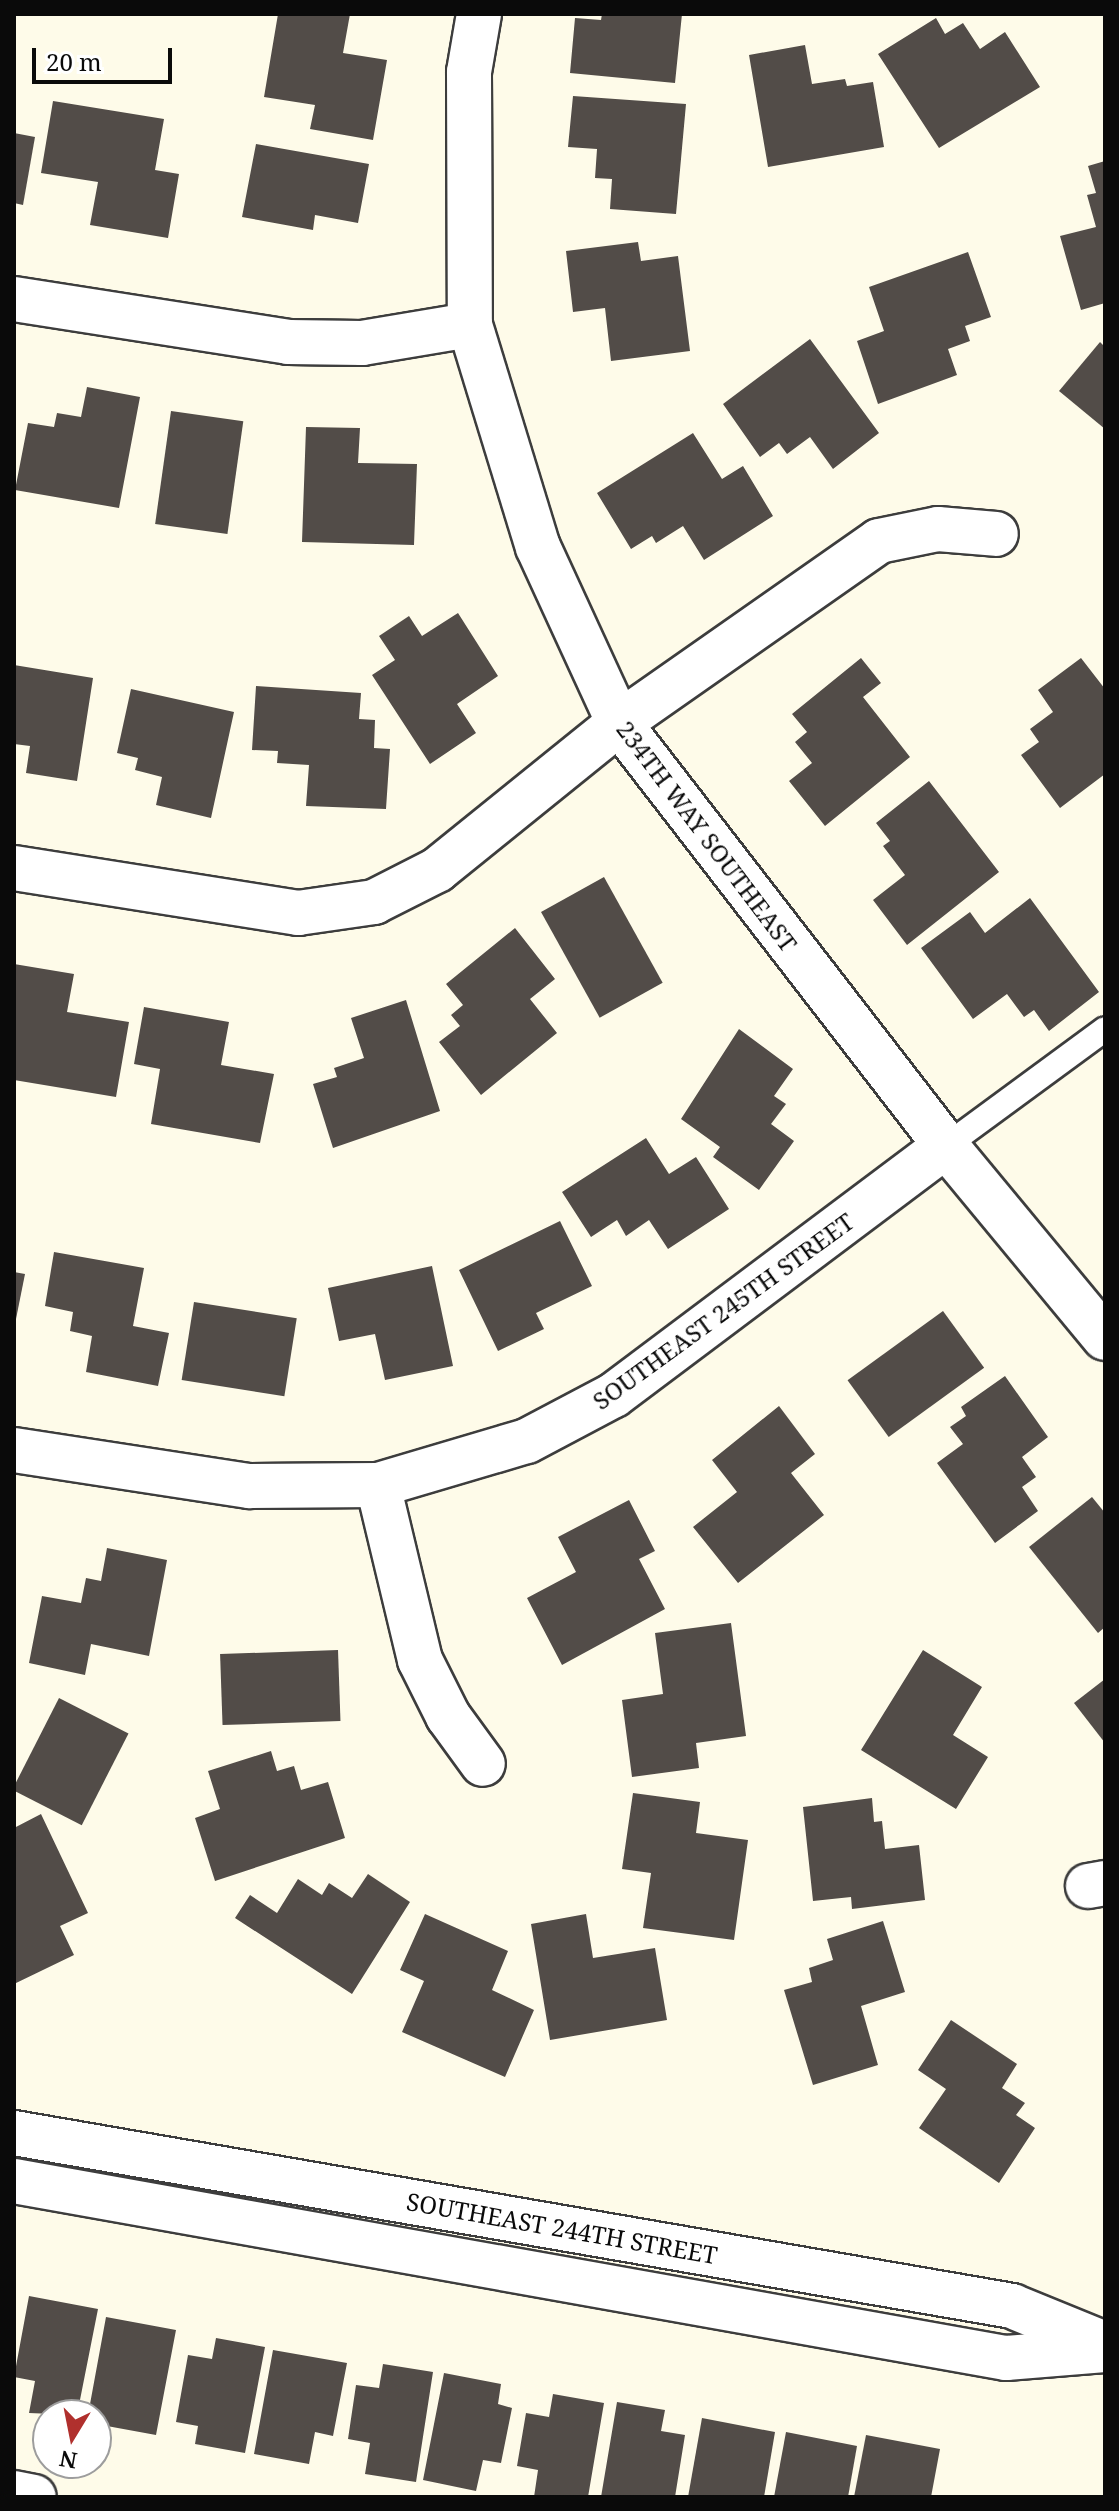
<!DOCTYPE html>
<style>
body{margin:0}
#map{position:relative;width:1119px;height:2511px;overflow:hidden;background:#fefbe9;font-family:"Noto Serif",serif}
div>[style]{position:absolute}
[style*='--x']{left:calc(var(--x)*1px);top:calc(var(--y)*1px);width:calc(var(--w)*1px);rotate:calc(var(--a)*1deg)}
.building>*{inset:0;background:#524c48;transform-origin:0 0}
.roads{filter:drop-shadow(2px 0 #3d3d3d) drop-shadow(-2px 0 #3d3d3d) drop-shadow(0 2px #3d3d3d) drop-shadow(0 -2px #3d3d3d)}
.lane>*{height:24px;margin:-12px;padding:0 12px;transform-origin:12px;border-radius:12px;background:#fff}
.street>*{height:44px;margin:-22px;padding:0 22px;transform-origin:22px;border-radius:22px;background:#fff}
span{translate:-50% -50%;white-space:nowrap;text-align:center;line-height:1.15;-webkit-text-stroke:8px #fff;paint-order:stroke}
.street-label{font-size:24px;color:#0a0a0a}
.frame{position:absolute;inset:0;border:16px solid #0a0a0a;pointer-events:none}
.north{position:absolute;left:32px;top:2399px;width:80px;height:80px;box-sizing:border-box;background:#fff;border:2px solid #9d9d9d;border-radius:50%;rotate:190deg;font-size:22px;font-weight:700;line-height:32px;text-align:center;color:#0a0a0a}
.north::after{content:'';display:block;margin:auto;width:28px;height:36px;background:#b0302d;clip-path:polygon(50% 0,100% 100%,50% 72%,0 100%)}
.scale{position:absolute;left:32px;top:48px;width:140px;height:36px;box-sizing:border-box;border:4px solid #0a0a0a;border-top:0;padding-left:10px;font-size:24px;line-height:28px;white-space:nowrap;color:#0a0a0a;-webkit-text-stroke:6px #fff;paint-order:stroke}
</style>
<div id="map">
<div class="building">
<div style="clip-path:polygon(278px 14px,350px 14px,343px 53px,387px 60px,373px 140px,310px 129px,315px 105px,264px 97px)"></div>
<div style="clip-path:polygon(602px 14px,682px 14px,675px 83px,570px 73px,575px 18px,601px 20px)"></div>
<div style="clip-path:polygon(936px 18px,945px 34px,963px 23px,980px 49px,1005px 32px,1040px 87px,939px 148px,878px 54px)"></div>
<div style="clip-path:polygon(805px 45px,812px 84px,845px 79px,847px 86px,873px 82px,884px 147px,768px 167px,749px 55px)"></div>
<div style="clip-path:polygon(573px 96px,686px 104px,676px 214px,610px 209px,612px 179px,595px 178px,597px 149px,568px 147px)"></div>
<div style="clip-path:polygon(53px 101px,164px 119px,155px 170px,179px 174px,168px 238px,90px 225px,98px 182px,41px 173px)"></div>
<div style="clip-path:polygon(14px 133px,35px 137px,23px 205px,14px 203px)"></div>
<div style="clip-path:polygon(256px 144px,369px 164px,358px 223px,315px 215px,313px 230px,242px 217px)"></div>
<div style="clip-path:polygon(1105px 161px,1105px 303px,1081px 310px,1060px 236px,1096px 227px,1087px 195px,1096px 193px,1088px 166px)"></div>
<div style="clip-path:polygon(638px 242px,641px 261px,678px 256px,690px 351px,611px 361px,605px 308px,573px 312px,566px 251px)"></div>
<div style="clip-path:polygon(968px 252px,991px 317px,965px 326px,970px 341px,948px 349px,957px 375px,878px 404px,857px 341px,884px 331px,869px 287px)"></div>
<div style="clip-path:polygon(810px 339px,879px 433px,833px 469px,810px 437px,787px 454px,779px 443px,760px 457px,723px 404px)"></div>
<div style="clip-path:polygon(1100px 342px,1105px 347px,1105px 429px,1059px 391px)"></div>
<div style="clip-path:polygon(87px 387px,140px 397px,119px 508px,15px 490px,28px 423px,54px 427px,57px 413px,81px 417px)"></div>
<div style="left:171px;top:411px;width:73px;height:114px;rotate:8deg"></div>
<div style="clip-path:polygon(306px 427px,360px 428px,358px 463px,417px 464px,414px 545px,302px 542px)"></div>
<div style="clip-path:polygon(693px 433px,722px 479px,743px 466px,773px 516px,704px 560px,683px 526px,656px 543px,652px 536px,631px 549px,597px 493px)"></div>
<div style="clip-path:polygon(458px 613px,498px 676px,457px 704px,476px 733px,430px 764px,372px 675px,395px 660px,379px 636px,409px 616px,422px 636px)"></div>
<div style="clip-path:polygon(861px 658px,881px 683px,863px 697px,910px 757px,825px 826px,789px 781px,812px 763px,795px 742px,807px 732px,792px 714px)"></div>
<div style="clip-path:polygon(1081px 658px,1105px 689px,1105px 774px,1060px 808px,1021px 755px,1039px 742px,1030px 729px,1053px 712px,1038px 690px)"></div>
<div style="clip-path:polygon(14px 665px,93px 678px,77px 781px,26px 773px,30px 746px,14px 744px)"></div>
<div style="clip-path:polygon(256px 686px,361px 693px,359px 719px,375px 720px,374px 748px,390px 749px,386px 809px,306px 806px,309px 765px,277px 763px,278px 751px,252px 750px)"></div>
<div style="clip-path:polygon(131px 689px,234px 712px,211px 818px,156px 805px,162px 777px,135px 770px,138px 758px,117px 753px)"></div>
<div style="clip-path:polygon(929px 781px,999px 872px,907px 945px,873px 900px,905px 875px,883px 846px,890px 841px,876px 823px)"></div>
<div style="left:604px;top:877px;width:121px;height:72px;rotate:61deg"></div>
<div style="clip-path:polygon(1030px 898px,1099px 992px,1049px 1031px,1034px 1010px,1024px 1017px,1007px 994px,973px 1019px,921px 948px,970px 912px,985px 933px)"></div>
<div style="clip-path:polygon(515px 928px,555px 979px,530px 999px,557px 1033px,481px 1095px,439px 1042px,460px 1026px,451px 1015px,463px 1005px,446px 984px)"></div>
<div style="clip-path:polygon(14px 964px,74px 974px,67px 1012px,129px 1022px,116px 1097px,14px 1080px)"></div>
<div style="clip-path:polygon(406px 1000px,440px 1111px,333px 1148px,313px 1084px,337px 1077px,334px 1068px,364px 1058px,351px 1018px)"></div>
<div style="clip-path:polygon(144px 1007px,229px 1022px,221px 1065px,274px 1074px,260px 1143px,151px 1124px,160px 1069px,134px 1064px)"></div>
<div style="clip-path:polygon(739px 1029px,793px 1069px,774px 1096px,786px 1104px,771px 1124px,794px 1141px,759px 1190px,713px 1157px,720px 1147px,681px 1119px)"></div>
<div style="clip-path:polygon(646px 1138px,669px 1174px,696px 1157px,729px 1209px,668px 1249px,649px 1220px,626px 1236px,617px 1220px,591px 1237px,562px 1192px)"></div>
<div style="clip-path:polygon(560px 1221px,592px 1286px,536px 1313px,544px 1329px,498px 1351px,459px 1270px)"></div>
<div style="clip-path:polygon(54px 1252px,144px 1268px,133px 1326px,169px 1333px,158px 1386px,86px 1372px,92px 1336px,70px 1331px,73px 1312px,45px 1306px)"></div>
<div style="clip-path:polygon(432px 1266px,453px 1366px,385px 1380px,375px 1334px,339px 1341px,328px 1288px)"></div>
<div style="clip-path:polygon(14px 1272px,25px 1274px,15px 1324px,14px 1324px)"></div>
<div style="left:194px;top:1302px;width:104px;height:79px;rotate:9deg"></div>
<div style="left:943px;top:1311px;width:70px;height:118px;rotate:54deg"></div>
<div style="clip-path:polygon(1005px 1376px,1048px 1437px,1022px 1457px,1036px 1477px,1022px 1487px,1038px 1511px,995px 1543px,937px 1463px,963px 1444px,950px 1427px,966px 1416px,961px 1407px)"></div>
<div style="clip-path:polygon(779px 1406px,815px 1454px,791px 1473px,824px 1515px,738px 1583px,693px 1527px,737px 1492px,712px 1460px)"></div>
<div style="clip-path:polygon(1092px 1497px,1105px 1513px,1105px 1627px,1098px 1633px,1029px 1547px)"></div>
<div style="clip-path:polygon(629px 1500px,655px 1551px,639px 1559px,665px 1609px,562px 1665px,527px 1598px,576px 1572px,558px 1537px)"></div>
<div style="clip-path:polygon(107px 1548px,167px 1560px,149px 1656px,91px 1644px,85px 1675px,29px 1663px,42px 1596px,81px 1603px,86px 1578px,101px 1581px)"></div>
<div style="clip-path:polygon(731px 1623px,746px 1736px,696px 1743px,699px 1768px,632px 1777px,622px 1700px,663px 1694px,655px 1633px)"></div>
<div style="left:338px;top:1650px;width:71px;height:118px;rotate:88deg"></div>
<div style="clip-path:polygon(923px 1650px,982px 1687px,953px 1735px,988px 1757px,956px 1809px,861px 1750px)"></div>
<div style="clip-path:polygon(1105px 1679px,1105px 1743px,1074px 1703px)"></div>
<div style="left:59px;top:1698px;width:78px;height:103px;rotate:27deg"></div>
<div style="clip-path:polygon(271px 1751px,277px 1771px,294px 1766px,301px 1790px,328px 1782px,345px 1838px,215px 1881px,195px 1818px,220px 1809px,208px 1771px)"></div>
<div style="clip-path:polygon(633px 1793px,700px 1802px,696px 1833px,748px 1840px,734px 1940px,643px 1928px,651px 1873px,622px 1869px)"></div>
<div style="clip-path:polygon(872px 1798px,874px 1822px,882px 1821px,885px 1849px,919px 1845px,925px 1900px,852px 1909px,851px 1897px,813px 1901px,803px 1807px)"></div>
<div style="clip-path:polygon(41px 1814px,88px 1913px,60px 1926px,74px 1955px,14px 1984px,14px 1828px)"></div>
<div style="clip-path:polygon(368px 1874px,410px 1902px,352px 1994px,235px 1918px,250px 1895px,277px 1913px,298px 1879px,322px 1895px,329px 1883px,352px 1898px)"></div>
<div style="clip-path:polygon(425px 1914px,508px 1951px,492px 1990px,534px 2010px,505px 2077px,402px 2032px,424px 1981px,400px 1970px)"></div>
<div style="clip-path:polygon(586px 1914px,593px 1958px,655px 1948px,667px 2020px,550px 2040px,531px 1924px)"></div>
<div style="clip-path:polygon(883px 1921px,905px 1992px,861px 2006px,878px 2065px,813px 2085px,784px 1990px,812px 1982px,809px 1968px,833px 1960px,827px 1939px)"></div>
<div style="clip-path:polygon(951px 2020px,1017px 2064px,1002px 2088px,1025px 2103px,1016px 2115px,1035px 2128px,999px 2183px,919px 2128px,946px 2089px,918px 2070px)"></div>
<div style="clip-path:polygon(29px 2296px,98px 2309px,77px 2415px,29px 2413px,35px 2381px,14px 2377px)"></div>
<div style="clip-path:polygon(106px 2317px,176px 2330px,156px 2435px,96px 2424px,96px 2415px,88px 2415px)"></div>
<div style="clip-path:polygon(216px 2338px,265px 2347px,245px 2453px,195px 2444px,198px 2426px,176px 2422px,188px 2355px,212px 2359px)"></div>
<div style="clip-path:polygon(273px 2350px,347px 2363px,333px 2436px,315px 2432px,309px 2464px,254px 2454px)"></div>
<div style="clip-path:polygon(383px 2364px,433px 2372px,416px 2482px,365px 2474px,370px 2443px,348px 2439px,356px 2385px,379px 2388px)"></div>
<div style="clip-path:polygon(444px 2373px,501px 2384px,498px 2404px,512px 2408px,501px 2463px,483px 2460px,476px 2491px,423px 2480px)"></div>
<div style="clip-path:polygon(553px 2394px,604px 2403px,588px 2497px,534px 2497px,538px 2470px,517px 2466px,526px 2413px,549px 2417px)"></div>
<div style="clip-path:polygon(617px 2402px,665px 2410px,661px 2431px,685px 2435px,675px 2497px,601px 2497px)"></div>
<div style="clip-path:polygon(702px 2418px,775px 2432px,764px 2497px,688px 2497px)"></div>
<div style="clip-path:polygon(786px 2432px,857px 2446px,848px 2497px,774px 2497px)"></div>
<div style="clip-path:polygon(866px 2435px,940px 2449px,931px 2497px,854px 2497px)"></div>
</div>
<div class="roads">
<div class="lane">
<div style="--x:946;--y:1146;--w:197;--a:-36.3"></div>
</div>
<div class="street">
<div style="--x:479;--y:14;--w:59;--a:99.8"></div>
<div style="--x:469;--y:72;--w:253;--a:89.8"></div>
<div style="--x:470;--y:325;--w:232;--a:73"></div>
<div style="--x:538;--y:547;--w:194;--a:65.3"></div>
<div style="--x:619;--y:723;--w:535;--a:52.29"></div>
<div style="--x:946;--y:1146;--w:249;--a:50.4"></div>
<div style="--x:14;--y:299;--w:277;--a:8.9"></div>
<div style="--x:288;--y:342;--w:74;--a:0.8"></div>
<div style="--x:362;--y:343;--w:109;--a:-9.5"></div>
<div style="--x:14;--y:868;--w:288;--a:9"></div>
<div style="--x:298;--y:913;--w:77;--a:-8.2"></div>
<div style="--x:374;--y:902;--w:71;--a:-26.9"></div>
<div style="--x:437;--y:870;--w:234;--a:-38.9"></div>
<div style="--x:619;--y:723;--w:317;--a:-35"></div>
<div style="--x:879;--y:541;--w:60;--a:-11.5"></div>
<div style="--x:938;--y:529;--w:58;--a:4.9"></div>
<div style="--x:14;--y:1450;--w:239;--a:8.7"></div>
<div style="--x:250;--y:1486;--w:128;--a:-0.4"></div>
<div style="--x:378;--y:1485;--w:155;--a:-16.5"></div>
<div style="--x:527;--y:1441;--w:98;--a:-27.9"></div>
<div style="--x:614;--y:1395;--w:415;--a:-36.9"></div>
<div style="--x:378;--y:1485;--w:180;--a:76.5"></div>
<div style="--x:420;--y:1660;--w:63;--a:63.4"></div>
<div style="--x:448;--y:1716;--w:59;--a:53.9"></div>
<div style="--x:1088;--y:1886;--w:17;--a:-10"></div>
<div style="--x:14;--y:2133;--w:1013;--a:9.83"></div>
<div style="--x:1012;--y:2306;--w:100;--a:22.2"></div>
<div style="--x:14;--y:2181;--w:1008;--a:10.12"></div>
<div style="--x:1006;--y:2358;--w:99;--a:-4.6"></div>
<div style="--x:14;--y:2493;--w:20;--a:11"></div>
</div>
</div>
<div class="street-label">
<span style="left:707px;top:836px;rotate:53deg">234TH WAY SOUTHEAST</span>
<span style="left:723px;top:1311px;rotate:-36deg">SOUTHEAST 245TH STREET</span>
<span style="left:562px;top:2228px;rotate:10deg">SOUTHEAST 244TH STREET</span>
</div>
<div class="frame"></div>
<div class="north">N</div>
<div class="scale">20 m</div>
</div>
